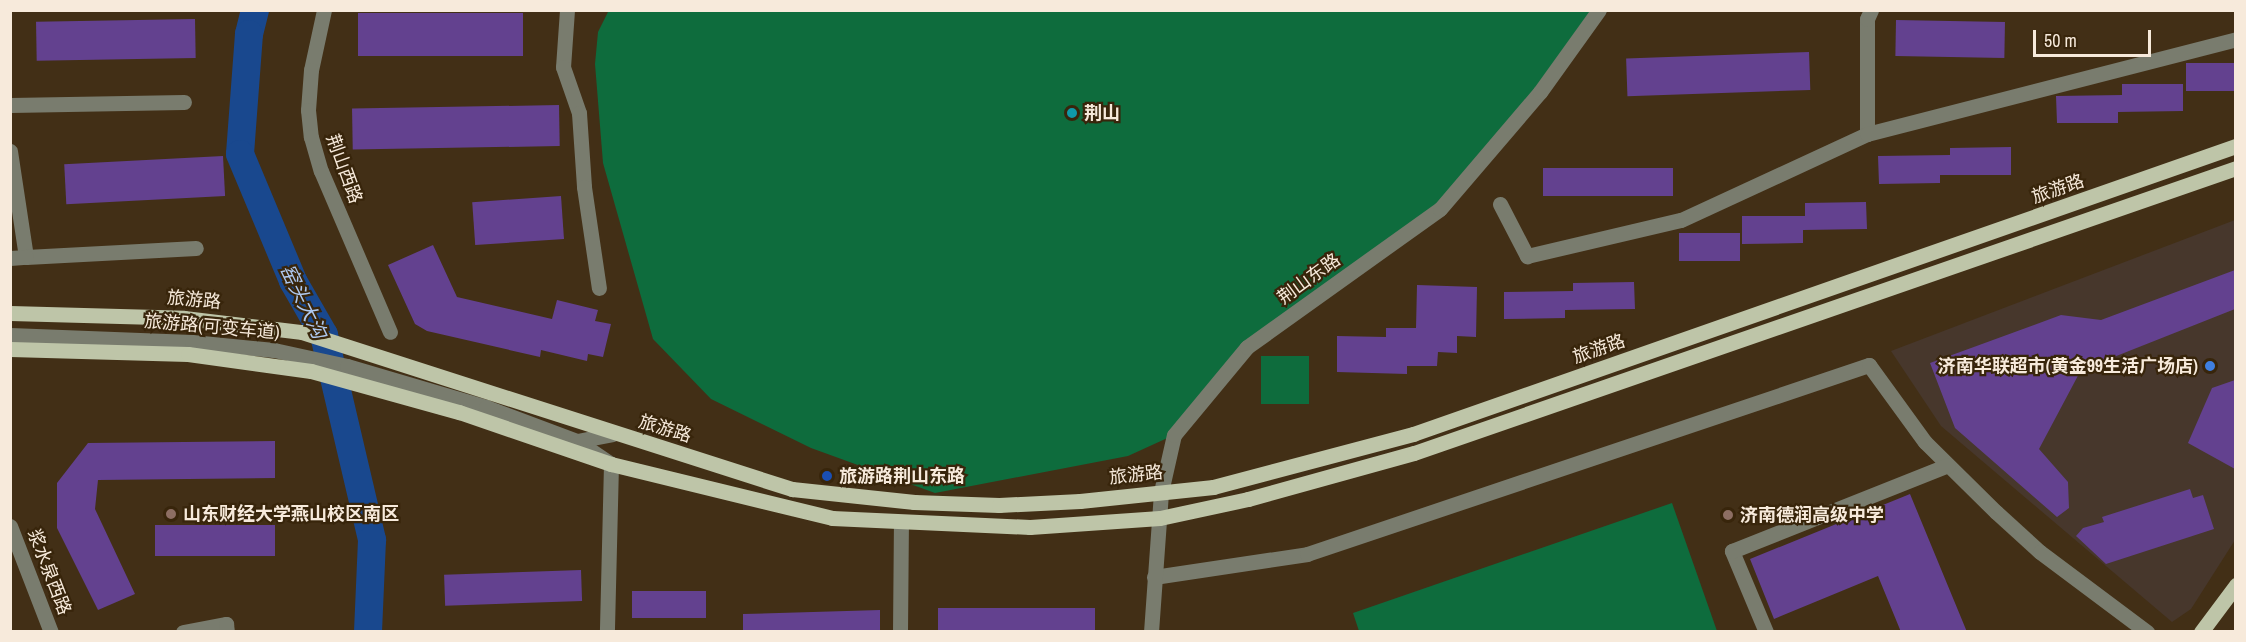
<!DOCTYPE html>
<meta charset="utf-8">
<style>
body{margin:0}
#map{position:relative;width:2246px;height:642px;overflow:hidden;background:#422f16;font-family:"Archivo Narrow","Noto Sans SC",sans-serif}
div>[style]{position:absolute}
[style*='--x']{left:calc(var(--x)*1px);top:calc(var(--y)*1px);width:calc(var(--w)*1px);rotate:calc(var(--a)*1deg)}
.commercial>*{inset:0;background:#47372c}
.green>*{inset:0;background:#0e6c3d;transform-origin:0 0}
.river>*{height:28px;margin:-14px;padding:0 14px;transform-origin:14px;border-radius:14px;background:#19488e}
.building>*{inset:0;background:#63418f;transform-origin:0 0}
.minor>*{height:15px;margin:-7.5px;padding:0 7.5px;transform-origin:7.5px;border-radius:7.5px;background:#797c6e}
.major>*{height:15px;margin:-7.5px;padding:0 7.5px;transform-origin:7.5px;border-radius:7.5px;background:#bec5a8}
.dots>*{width:16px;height:16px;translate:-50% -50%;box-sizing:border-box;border:3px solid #38250b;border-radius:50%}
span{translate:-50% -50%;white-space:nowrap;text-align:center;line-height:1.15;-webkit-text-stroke:4.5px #38250b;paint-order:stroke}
.poi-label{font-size:18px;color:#f7eadb;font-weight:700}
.left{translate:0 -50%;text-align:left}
.right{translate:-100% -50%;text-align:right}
.street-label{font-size:18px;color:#f7eadb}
.water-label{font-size:20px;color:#aec8ef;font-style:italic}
.frame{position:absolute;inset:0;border:12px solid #f7eadb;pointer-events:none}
.scale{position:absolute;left:2033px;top:30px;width:118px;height:27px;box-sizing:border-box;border:3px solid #f7eadb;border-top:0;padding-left:8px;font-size:18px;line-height:21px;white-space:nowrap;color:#f7eadb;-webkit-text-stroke:4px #38250b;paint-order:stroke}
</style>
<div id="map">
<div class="commercial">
<div style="clip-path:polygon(2235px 220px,2235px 540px,2191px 609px,2172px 622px,1941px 426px,1891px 351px)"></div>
</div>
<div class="green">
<div style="clip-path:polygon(609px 10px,1599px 11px,1440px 209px,1247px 347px,1174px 435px,1128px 456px,935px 493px,811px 448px,711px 399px,653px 339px,603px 163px,595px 64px,598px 32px)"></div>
<div style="left:1261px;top:356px;width:48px;height:48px"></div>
<div style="clip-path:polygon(1672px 503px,1717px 631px,1359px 631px,1353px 613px)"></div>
</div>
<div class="river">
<div style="--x:255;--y:10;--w:25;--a:104"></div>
<div style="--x:249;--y:34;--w:120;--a:94.3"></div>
<div style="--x:240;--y:154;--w:138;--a:67.3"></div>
<div style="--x:293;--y:281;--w:62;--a:60.1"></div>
<div style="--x:324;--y:335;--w:211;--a:76.8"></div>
<div style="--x:372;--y:540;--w:92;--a:92.5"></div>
</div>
<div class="building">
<div style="left:523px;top:13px;width:43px;height:165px;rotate:90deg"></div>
<div style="left:195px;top:19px;width:39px;height:159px;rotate:89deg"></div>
<div style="left:1896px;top:20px;width:109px;height:36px;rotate:1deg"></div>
<div style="left:1809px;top:52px;width:38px;height:183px;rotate:88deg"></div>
<div style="left:2235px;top:63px;width:28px;height:49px;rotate:90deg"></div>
<div style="clip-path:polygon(2122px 84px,2183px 84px,2183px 111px,2118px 112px,2118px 123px,2057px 123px,2056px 96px,2122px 95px)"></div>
<div style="left:559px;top:105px;width:41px;height:207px;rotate:89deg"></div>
<div style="clip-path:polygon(2011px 147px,2011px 175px,1940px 175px,1940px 183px,1879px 184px,1878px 156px,1950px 155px,1950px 148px)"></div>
<div style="left:223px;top:156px;width:40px;height:159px;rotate:87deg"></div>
<div style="left:1673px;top:168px;width:28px;height:130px;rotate:90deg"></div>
<div style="left:561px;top:196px;width:43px;height:89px;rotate:86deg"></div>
<div style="clip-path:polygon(1866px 202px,1867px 229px,1803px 230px,1803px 243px,1742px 244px,1742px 216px,1805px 216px,1805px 203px)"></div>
<div style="left:1740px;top:233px;width:28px;height:61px;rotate:90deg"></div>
<div style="clip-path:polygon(433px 245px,457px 297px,552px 319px,557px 300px,598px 310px,595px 321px,611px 324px,603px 357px,588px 354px,587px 361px,541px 350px,540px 357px,427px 331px,415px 324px,388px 265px)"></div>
<div style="clip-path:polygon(2235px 270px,2235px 309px,2081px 370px,2039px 449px,2068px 482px,2069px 508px,2057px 517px,1955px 428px,1930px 363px,2061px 315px,2101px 320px)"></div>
<div style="clip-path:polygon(1634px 282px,1635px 309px,1565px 310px,1565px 318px,1504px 319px,1504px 292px,1573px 291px,1573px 283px)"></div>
<div style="clip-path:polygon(1417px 285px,1477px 287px,1476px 337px,1457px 336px,1457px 353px,1438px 352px,1437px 366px,1407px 366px,1407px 374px,1337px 372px,1337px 336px,1386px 337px,1386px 328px,1416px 328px)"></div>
<div style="clip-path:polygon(2235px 380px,2235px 469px,2188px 443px,2212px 388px)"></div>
<div style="clip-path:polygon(275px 441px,275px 478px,98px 480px,95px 509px,135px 594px,98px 610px,57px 528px,57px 483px,88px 443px)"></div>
<div style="clip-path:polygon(2190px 489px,2193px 498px,2203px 495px,2214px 529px,2106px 564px,2076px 536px,2083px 528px,2104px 522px,2102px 517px)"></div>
<div style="clip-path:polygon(1910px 494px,1967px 632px,1901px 632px,1878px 576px,1774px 619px,1750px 559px)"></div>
<div style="left:275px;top:525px;width:31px;height:120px;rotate:90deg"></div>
<div style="left:581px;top:570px;width:31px;height:137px;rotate:88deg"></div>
<div style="left:706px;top:591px;width:27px;height:74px;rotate:90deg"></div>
<div style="left:938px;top:608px;width:157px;height:24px"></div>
<div style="clip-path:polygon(880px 610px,880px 632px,743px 632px,743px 614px)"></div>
</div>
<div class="minor">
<div style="--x:324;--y:10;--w:61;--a:102.2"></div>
<div style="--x:311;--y:70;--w:40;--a:94.3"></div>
<div style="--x:308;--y:110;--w:27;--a:84"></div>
<div style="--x:311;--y:137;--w:35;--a:74"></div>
<div style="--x:321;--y:171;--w:175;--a:66.8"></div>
<div style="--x:567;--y:10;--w:57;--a:94"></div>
<div style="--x:563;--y:67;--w:49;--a:70.8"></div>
<div style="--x:579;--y:113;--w:74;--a:86.1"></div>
<div style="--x:584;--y:187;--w:102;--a:81.6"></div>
<div style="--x:10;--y:105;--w:174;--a:-1"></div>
<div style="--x:1867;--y:134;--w:115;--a:-90"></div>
<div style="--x:1867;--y:19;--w:10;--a:-66"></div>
<div style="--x:10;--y:151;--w:107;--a:81.4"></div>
<div style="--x:26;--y:257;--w:170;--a:-3"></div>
<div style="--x:1500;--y:204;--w:59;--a:62.6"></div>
<div style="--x:1527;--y:256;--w:158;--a:-13.2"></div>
<div style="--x:1681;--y:220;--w:205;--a:-24.8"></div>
<div style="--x:1867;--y:134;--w:381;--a:-14.4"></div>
<div style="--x:10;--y:258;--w:16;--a:-4"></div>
<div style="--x:10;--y:335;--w:182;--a:2.2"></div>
<div style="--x:192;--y:342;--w:82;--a:5.6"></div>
<div style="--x:274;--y:350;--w:75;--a:12.4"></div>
<div style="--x:347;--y:366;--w:145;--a:16.4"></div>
<div style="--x:486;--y:407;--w:97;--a:20.5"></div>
<div style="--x:577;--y:441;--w:41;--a:34.1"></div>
<div style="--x:611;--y:464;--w:168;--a:91.4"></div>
<div style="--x:577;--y:441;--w:36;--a:-11"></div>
<div style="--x:10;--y:526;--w:114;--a:68.9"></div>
<div style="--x:1154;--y:577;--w:155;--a:-8.5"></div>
<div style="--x:1307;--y:554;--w:593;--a:-18.59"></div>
<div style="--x:1869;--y:365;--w:95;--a:54"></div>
<div style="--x:1925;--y:442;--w:100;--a:44.6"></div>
<div style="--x:1996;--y:512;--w:59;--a:42.3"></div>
<div style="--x:2040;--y:552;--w:134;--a:36.8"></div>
<div style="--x:183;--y:632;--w:44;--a:-10.5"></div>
<div style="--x:226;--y:624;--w:8;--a:83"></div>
<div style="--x:900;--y:632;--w:109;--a:-89.5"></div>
<div style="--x:1151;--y:632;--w:140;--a:-85.9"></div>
<div style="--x:1161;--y:492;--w:58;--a:-77.2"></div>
<div style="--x:1174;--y:435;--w:114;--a:-50.3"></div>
<div style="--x:1247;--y:347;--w:237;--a:-35.6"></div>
<div style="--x:1440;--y:209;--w:154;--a:-49.5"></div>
<div style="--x:1540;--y:92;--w:101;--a:-54.3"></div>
<div style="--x:1766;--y:632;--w:88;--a:-112.8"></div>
<div style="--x:1732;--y:551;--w:232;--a:-21.7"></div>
</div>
<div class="major">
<div style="--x:10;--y:313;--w:174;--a:1.6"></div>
<div style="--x:184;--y:318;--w:119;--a:6.8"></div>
<div style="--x:302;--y:332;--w:515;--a:17.77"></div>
<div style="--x:792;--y:489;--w:123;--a:6.1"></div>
<div style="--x:914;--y:502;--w:85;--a:2"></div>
<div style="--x:999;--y:505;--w:81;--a:-2.8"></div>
<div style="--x:1080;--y:501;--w:134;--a:-6"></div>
<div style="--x:1213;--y:487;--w:207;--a:-14.8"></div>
<div style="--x:1413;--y:434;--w:872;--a:-19.29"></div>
<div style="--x:10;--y:349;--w:178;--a:1.6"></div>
<div style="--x:188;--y:354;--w:124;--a:7.9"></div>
<div style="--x:311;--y:371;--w:154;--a:15.5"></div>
<div style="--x:459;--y:412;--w:161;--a:18.9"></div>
<div style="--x:611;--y:464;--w:228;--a:13.7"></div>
<div style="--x:832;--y:518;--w:198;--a:2.6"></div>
<div style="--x:1030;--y:527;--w:130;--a:-4"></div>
<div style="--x:1160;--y:518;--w:90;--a:-12.2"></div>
<div style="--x:1248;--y:499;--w:172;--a:-15.5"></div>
<div style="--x:1414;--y:453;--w:870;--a:-19.12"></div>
<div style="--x:2201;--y:632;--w:59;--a:-53.3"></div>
</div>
<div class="dots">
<div style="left:1072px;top:113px;background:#0f9aa8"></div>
<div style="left:2210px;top:366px;background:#3f7fe0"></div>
<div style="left:827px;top:476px;background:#1a4fb4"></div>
<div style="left:171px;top:514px;background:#8d6e63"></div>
<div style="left:1728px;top:515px;background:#8d6e63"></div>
</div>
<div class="poi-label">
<span class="left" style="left:1084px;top:113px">荆山</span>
<span class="right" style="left:2198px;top:366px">济南华联超市(黄金99生活广场店)</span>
<span class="left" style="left:839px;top:476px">旅游路荆山东路</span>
<span class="left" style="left:183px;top:514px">山东财经大学燕山校区南区</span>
<span class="left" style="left:1740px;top:515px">济南德润高级中学</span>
</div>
<div class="street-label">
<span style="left:344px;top:169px;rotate:70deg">荆山西路</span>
<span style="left:2058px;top:189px;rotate:-19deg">旅游路</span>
<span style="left:1309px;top:279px;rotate:-36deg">荆山东路</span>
<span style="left:194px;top:300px;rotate:5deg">旅游路</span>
<span style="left:212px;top:327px;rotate:5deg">旅游路(可变车道)</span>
<span style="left:1599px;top:349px;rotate:-19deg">旅游路</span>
<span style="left:665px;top:429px;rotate:17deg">旅游路</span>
<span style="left:1136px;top:475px;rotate:-6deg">旅游路</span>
<span style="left:49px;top:572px;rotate:69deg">浆水泉西路</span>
</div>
<div class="water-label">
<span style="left:304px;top:301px;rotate:64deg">窑头大沟</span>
</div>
<div class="frame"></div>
<div class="scale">50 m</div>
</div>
